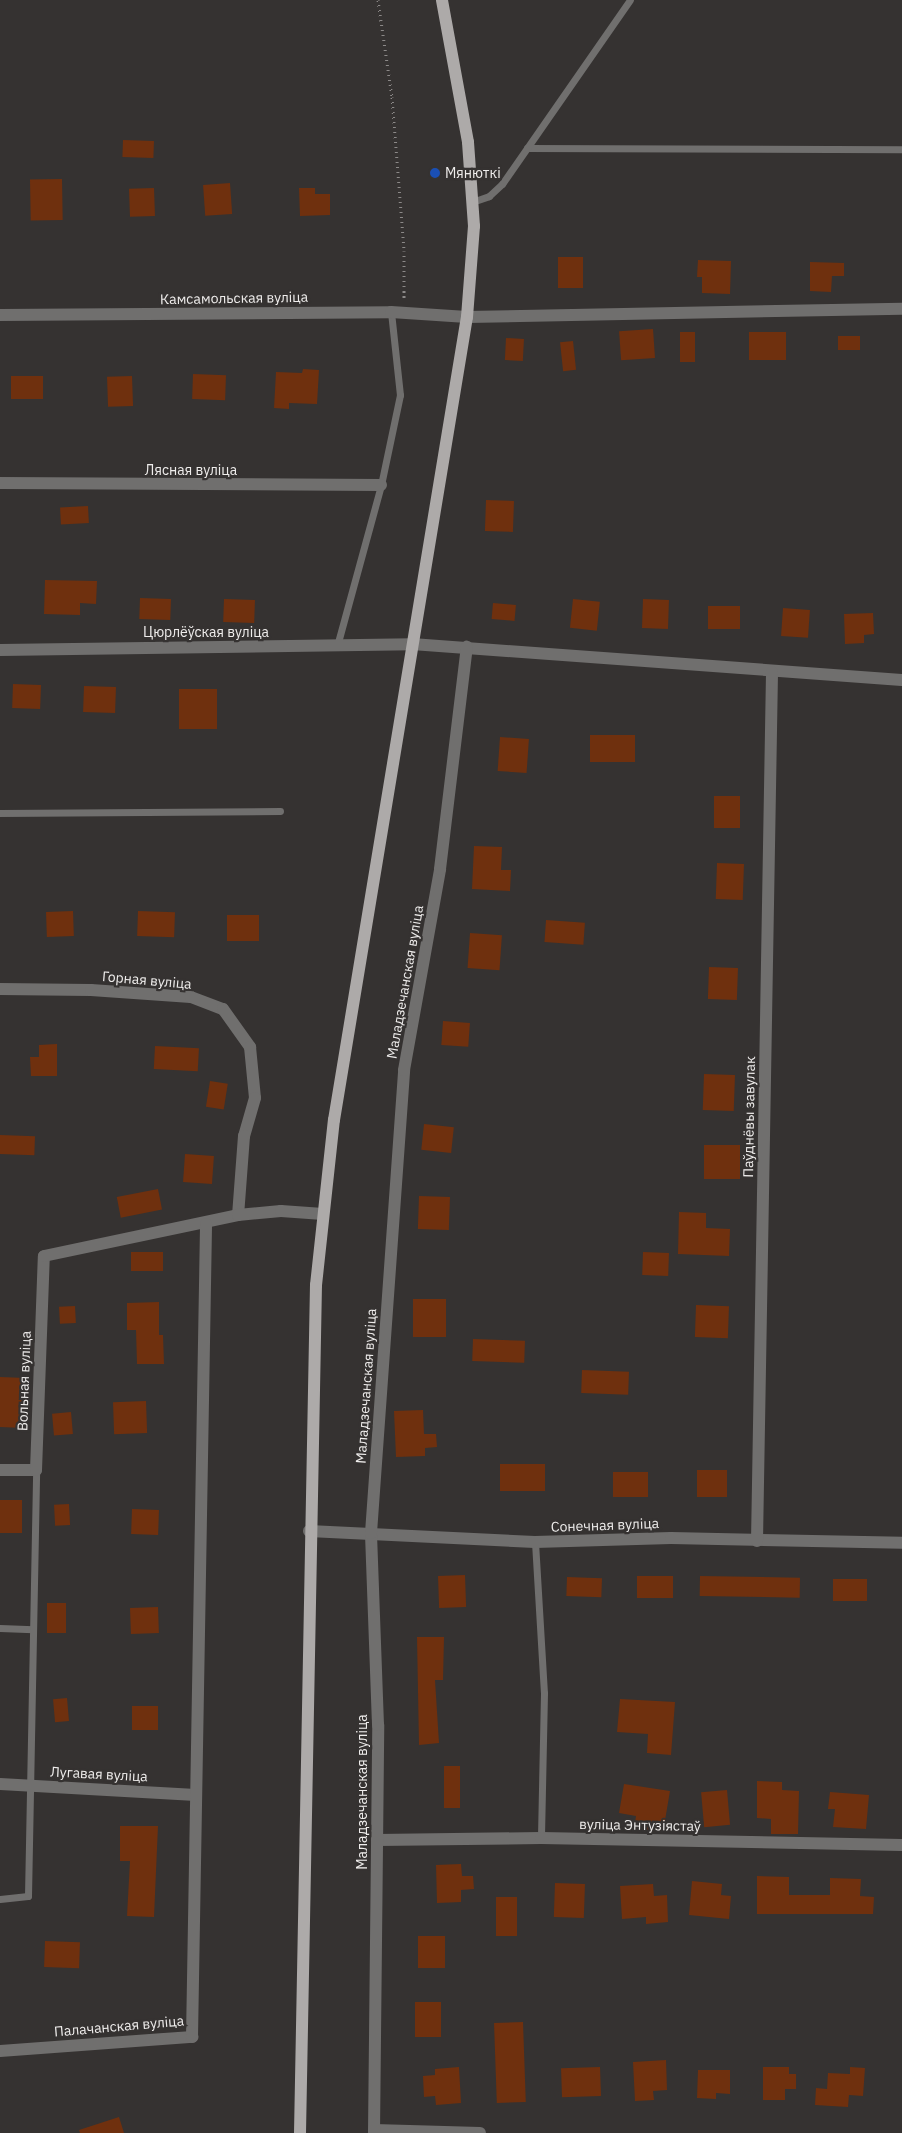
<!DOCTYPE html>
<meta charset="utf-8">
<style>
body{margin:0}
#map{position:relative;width:902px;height:2133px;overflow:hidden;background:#353231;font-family:"IBM Plex Sans",sans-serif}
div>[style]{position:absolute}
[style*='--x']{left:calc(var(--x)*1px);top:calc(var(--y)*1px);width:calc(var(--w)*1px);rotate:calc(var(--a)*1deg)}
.building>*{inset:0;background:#6f300e;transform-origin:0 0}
.path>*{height:3px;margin-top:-1.5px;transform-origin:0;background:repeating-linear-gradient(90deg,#8c8988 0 1px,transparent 0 5px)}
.service>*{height:7px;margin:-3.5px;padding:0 3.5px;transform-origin:3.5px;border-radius:3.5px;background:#706f6e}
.minor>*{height:12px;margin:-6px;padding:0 6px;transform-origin:6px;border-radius:6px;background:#706f6e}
.tertiary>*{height:12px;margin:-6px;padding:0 6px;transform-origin:6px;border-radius:6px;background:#706f6e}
.primary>*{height:12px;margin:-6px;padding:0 6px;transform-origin:6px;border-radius:6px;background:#adaaa9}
.dots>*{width:14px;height:14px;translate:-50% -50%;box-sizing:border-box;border:2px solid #353231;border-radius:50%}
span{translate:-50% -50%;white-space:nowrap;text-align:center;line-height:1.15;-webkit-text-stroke:4.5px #353231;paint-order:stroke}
.poi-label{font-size:14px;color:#efedec}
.left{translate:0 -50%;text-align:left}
.street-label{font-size:14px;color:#efedec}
</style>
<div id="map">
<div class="building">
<div style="left:123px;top:140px;width:31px;height:17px;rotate:2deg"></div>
<div style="left:62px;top:179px;width:41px;height:32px;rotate:89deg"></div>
<div style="left:230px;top:183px;width:31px;height:27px;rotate:86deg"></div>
<div style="left:154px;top:188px;width:28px;height:25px;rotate:88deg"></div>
<div style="clip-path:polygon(299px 188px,315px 188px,315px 194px,330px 194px,330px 215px,300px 216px)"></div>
<div style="left:558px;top:257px;width:25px;height:31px"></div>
<div style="clip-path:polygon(698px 260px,731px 261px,730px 294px,702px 293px,702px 277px,697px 277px)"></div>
<div style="clip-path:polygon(810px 262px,844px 263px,844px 276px,832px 276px,831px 292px,810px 291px)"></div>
<div style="left:653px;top:329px;width:29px;height:34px;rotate:86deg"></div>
<div style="left:680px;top:332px;width:15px;height:30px"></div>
<div style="left:786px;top:332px;width:28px;height:37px;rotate:90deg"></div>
<div style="left:838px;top:336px;width:22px;height:14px"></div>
<div style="left:506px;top:338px;width:18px;height:22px;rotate:3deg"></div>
<div style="left:573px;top:341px;width:29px;height:13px;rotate:84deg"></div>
<div style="clip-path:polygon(303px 369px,319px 370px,317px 404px,289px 403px,289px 409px,274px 408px,276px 372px,302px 373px)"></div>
<div style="left:193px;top:374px;width:33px;height:25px;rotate:2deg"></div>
<div style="left:11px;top:376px;width:32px;height:23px"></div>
<div style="left:132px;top:376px;width:30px;height:25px;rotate:88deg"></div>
<div style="left:486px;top:500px;width:28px;height:31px;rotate:2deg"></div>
<div style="left:88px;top:506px;width:17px;height:28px;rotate:87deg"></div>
<div style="clip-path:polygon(45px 580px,97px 581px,96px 604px,80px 603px,80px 615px,44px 614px)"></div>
<div style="left:140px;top:598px;width:31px;height:21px;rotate:2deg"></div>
<div style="left:224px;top:599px;width:31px;height:23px;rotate:2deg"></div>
<div style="left:573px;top:599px;width:27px;height:29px;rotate:6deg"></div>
<div style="left:643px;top:599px;width:26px;height:29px;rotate:2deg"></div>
<div style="left:493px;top:603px;width:23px;height:16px;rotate:5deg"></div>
<div style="left:708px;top:606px;width:32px;height:23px"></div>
<div style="left:783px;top:608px;width:27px;height:28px;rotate:4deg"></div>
<div style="clip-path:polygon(873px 613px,874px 634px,864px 635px,864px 643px,845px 644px,844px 614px)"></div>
<div style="left:13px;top:684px;width:28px;height:24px;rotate:2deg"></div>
<div style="left:84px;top:686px;width:32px;height:26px;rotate:2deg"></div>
<div style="left:179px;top:689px;width:38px;height:40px"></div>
<div style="left:590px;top:735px;width:45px;height:27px"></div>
<div style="left:500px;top:737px;width:29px;height:34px;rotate:4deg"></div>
<div style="left:714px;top:796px;width:26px;height:32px"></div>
<div style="clip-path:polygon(474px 846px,502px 847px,501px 870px,511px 870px,510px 891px,472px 889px)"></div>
<div style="left:717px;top:863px;width:27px;height:36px;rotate:2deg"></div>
<div style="left:73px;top:911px;width:25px;height:27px;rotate:88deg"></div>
<div style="left:138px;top:911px;width:37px;height:25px;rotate:2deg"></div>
<div style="left:227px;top:915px;width:32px;height:26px"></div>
<div style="left:546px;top:920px;width:39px;height:22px;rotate:4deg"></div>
<div style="left:470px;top:933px;width:32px;height:35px;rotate:4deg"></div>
<div style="left:709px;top:967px;width:29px;height:32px;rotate:2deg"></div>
<div style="left:443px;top:1021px;width:27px;height:24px;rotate:4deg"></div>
<div style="clip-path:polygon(57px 1044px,57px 1076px,31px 1076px,30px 1057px,39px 1057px,39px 1045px)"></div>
<div style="left:155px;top:1046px;width:44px;height:23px;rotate:3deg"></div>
<div style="left:704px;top:1074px;width:31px;height:36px;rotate:2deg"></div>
<div style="left:210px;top:1081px;width:18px;height:26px;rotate:9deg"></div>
<div style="left:424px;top:1124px;width:30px;height:26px;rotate:6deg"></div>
<div style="left:0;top:1135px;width:35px;height:19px;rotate:2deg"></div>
<div style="left:740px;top:1145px;width:34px;height:36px;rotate:90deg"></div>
<div style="left:185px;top:1154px;width:29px;height:28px;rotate:4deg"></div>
<div style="left:158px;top:1189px;width:21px;height:42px;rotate:79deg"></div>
<div style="left:419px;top:1196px;width:31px;height:33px;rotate:2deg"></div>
<div style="clip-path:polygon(679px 1212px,706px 1213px,706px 1228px,730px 1229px,729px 1256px,678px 1254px)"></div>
<div style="left:131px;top:1252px;width:32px;height:19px"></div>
<div style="left:643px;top:1252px;width:26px;height:23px;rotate:2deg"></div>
<div style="left:446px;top:1299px;width:38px;height:33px;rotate:90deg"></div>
<div style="clip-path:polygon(159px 1302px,159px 1335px,163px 1335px,164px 1364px,137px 1364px,136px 1330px,127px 1330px,127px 1303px)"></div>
<div style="left:696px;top:1305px;width:33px;height:32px;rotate:2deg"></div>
<div style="left:75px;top:1306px;width:17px;height:16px;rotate:87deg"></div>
<div style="left:473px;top:1339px;width:52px;height:22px;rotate:2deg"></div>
<div style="left:582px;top:1370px;width:47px;height:23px;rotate:2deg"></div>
<div style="left:0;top:1377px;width:26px;height:50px;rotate:2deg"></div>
<div style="left:146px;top:1401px;width:32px;height:33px;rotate:88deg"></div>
<div style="clip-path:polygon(423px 1410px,424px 1434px,436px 1434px,437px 1447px,425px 1448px,425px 1456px,396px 1457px,394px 1411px)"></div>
<div style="left:71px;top:1412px;width:22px;height:19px;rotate:85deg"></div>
<div style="left:545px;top:1464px;width:27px;height:45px;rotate:90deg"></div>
<div style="left:727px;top:1470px;width:27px;height:30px;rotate:90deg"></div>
<div style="left:648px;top:1472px;width:25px;height:35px;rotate:90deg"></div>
<div style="left:0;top:1500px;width:22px;height:33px"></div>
<div style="left:69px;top:1504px;width:21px;height:15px;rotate:87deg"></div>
<div style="left:132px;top:1509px;width:27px;height:25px;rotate:2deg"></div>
<div style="left:465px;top:1575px;width:32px;height:27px;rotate:88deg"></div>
<div style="left:637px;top:1576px;width:36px;height:22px"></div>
<div style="left:700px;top:1576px;width:100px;height:20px;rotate:1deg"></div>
<div style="left:567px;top:1577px;width:35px;height:19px;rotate:2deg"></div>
<div style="left:833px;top:1579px;width:34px;height:22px"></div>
<div style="left:47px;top:1603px;width:19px;height:30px"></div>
<div style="left:158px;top:1607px;width:26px;height:28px;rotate:88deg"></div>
<div style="clip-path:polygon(417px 1637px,444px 1637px,443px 1680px,435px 1680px,439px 1743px,419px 1745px)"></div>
<div style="left:67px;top:1698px;width:23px;height:14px;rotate:85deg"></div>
<div style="clip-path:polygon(620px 1699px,675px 1702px,671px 1755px,647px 1753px,648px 1734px,617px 1732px)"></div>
<div style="left:132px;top:1706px;width:26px;height:24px"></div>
<div style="left:444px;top:1766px;width:16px;height:42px"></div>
<div style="clip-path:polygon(757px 1781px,782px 1782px,782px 1790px,799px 1791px,798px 1834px,771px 1834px,771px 1819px,757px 1818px)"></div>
<div style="clip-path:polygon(624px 1784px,670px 1791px,663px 1832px,634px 1829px,636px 1816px,619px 1813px)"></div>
<div style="left:727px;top:1790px;width:35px;height:26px;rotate:85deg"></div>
<div style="clip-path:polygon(830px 1792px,869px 1795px,866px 1829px,833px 1827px,835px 1809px,828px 1809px)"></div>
<div style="clip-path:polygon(120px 1826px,158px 1826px,154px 1917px,127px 1916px,130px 1861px,120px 1861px)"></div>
<div style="clip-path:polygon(461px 1864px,462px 1876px,473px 1876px,474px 1889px,461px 1890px,461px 1902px,437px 1903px,436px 1865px)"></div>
<div style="clip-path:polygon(757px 1876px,789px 1877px,789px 1895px,830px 1895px,830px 1878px,861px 1879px,860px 1896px,874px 1897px,873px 1914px,757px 1914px)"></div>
<div style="clip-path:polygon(692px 1881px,722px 1884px,721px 1895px,731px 1896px,729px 1919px,689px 1915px)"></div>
<div style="left:555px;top:1883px;width:30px;height:34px;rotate:2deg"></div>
<div style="clip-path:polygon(653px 1884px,654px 1896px,667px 1895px,668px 1922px,646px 1924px,646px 1917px,622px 1919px,620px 1886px)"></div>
<div style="left:496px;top:1897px;width:21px;height:39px"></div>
<div style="left:418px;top:1936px;width:27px;height:32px"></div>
<div style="left:45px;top:1941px;width:35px;height:26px;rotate:2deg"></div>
<div style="left:415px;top:2002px;width:26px;height:35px"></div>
<div style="left:523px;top:2022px;width:80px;height:29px;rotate:88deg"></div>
<div style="clip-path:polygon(666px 2060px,667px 2090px,653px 2091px,654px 2100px,635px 2101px,633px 2062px)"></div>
<div style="clip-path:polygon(459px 2067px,461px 2103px,436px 2105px,435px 2096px,424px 2097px,423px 2076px,435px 2075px,435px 2069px)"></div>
<div style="left:600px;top:2067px;width:29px;height:39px;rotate:88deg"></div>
<div style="clip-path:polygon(763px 2067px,789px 2067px,789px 2074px,796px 2074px,796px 2089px,785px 2089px,785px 2100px,763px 2100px)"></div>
<div style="clip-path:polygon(850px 2067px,865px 2068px,863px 2096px,849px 2095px,848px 2107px,815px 2105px,816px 2088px,827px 2089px,828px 2073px,850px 2074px)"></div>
<div style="clip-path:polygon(698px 2070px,730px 2070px,730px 2094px,716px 2093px,716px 2099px,697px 2098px)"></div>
<div style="clip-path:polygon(119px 2117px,124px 2133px,80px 2133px,79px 2130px)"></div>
</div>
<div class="path">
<div style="--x:378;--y:0;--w:98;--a:81.8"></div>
<div style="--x:392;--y:97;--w:154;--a:85.5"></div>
<div style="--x:404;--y:251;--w:49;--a:90"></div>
</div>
<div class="service">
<div style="--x:527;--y:148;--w:375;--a:0.2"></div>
<div style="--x:472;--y:202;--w:18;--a:-19"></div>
<div style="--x:489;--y:196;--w:18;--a:-43"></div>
<div style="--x:502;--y:184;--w:224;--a:-55.2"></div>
<div style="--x:337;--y:646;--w:167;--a:-74.7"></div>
<div style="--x:381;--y:485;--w:92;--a:-78.1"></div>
<div style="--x:400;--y:395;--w:83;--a:-96.2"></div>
<div style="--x:0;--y:813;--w:280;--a:-0.4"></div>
<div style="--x:535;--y:1542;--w:151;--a:86.6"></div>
<div style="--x:544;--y:1693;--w:145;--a:91.2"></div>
<div style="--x:0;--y:1628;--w:33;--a:2"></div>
<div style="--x:0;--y:1899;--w:28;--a:-6"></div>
<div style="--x:28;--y:1896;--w:426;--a:-88.9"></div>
</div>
<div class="minor">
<div style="--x:467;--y:317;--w:435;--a:-1.1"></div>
<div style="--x:0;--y:483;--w:381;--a:0.3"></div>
<div style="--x:0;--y:650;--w:412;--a:-0.8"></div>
<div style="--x:412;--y:644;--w:491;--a:4.2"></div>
<div style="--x:0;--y:989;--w:91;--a:0.6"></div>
<div style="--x:91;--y:990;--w:100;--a:4"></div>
<div style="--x:191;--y:997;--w:34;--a:21"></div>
<div style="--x:223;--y:1009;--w:47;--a:54.6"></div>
<div style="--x:250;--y:1047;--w:51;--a:84.4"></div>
<div style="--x:255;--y:1098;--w:40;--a:106"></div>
<div style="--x:244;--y:1136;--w:79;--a:94.3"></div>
<div style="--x:0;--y:1470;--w:36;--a:0"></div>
<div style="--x:36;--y:1470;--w:214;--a:-87.9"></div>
<div style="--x:44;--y:1256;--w:198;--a:-11.9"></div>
<div style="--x:238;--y:1215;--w:43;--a:-5.3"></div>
<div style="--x:281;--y:1211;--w:42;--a:4.1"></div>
<div style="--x:309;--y:1531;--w:226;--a:2.8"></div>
<div style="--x:535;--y:1542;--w:136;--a:-1.7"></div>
<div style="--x:671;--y:1538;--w:231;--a:1.2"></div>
<div style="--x:757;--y:1541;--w:869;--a:-89.01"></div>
<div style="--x:0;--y:1784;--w:196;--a:3.2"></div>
<div style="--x:377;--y:1840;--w:164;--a:-0.7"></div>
<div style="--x:541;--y:1838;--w:361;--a:1.1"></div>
<div style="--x:0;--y:2051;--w:193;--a:-4.2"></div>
<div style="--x:192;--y:2037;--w:813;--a:-89.01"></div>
<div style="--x:374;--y:2130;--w:106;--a:1.6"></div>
<div style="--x:374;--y:2133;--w:408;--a:-89.4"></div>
<div style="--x:378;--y:1725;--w:192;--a:-92.1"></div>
<div style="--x:371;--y:1533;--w:464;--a:-85.9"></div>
<div style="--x:404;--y:1070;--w:204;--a:-79.8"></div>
<div style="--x:440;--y:869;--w:224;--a:-83.1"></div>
</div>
<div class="tertiary">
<div style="--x:0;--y:315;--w:391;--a:-0.4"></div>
<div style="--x:391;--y:312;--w:76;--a:3.8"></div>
</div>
<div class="primary">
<div style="--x:300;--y:2133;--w:848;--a:-88.92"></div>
<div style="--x:316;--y:1285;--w:166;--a:-83.8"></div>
<div style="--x:334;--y:1120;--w:814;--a:-80.6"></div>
<div style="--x:467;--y:317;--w:91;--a:-85.6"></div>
<div style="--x:474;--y:226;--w:84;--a:-94.1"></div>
<div style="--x:468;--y:142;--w:144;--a:-100.4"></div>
</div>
<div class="dots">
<div style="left:435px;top:173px;background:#1a4fb4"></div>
</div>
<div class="poi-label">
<span class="left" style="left:445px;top:173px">Мянюткі</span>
</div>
<div class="street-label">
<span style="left:234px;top:298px;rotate:-1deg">Камсамольская вуліца</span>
<span style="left:191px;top:470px">Лясная вуліца</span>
<span style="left:206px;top:632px">Цюрлёўская вуліца</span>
<span style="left:147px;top:980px;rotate:5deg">Горная вуліца</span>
<span style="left:405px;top:982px;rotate:-80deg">Маладзечанская вуліца</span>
<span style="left:749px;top:1117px;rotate:-89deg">Паўднёвы завулак</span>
<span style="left:24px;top:1381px;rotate:-88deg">Вольная вуліца</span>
<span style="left:366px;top:1386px;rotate:-86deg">Маладзечанская вуліца</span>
<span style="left:605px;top:1525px;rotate:-2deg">Сонечная вуліца</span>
<span style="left:99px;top:1774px;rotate:3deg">Лугавая вуліца</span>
<span style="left:362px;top:1792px;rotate:-90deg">Маладзечанская вуліца</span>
<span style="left:640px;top:1825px;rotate:1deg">вуліца Энтузіястаў</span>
<span style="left:119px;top:2026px;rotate:-5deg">Палачанская вуліца</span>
</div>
</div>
